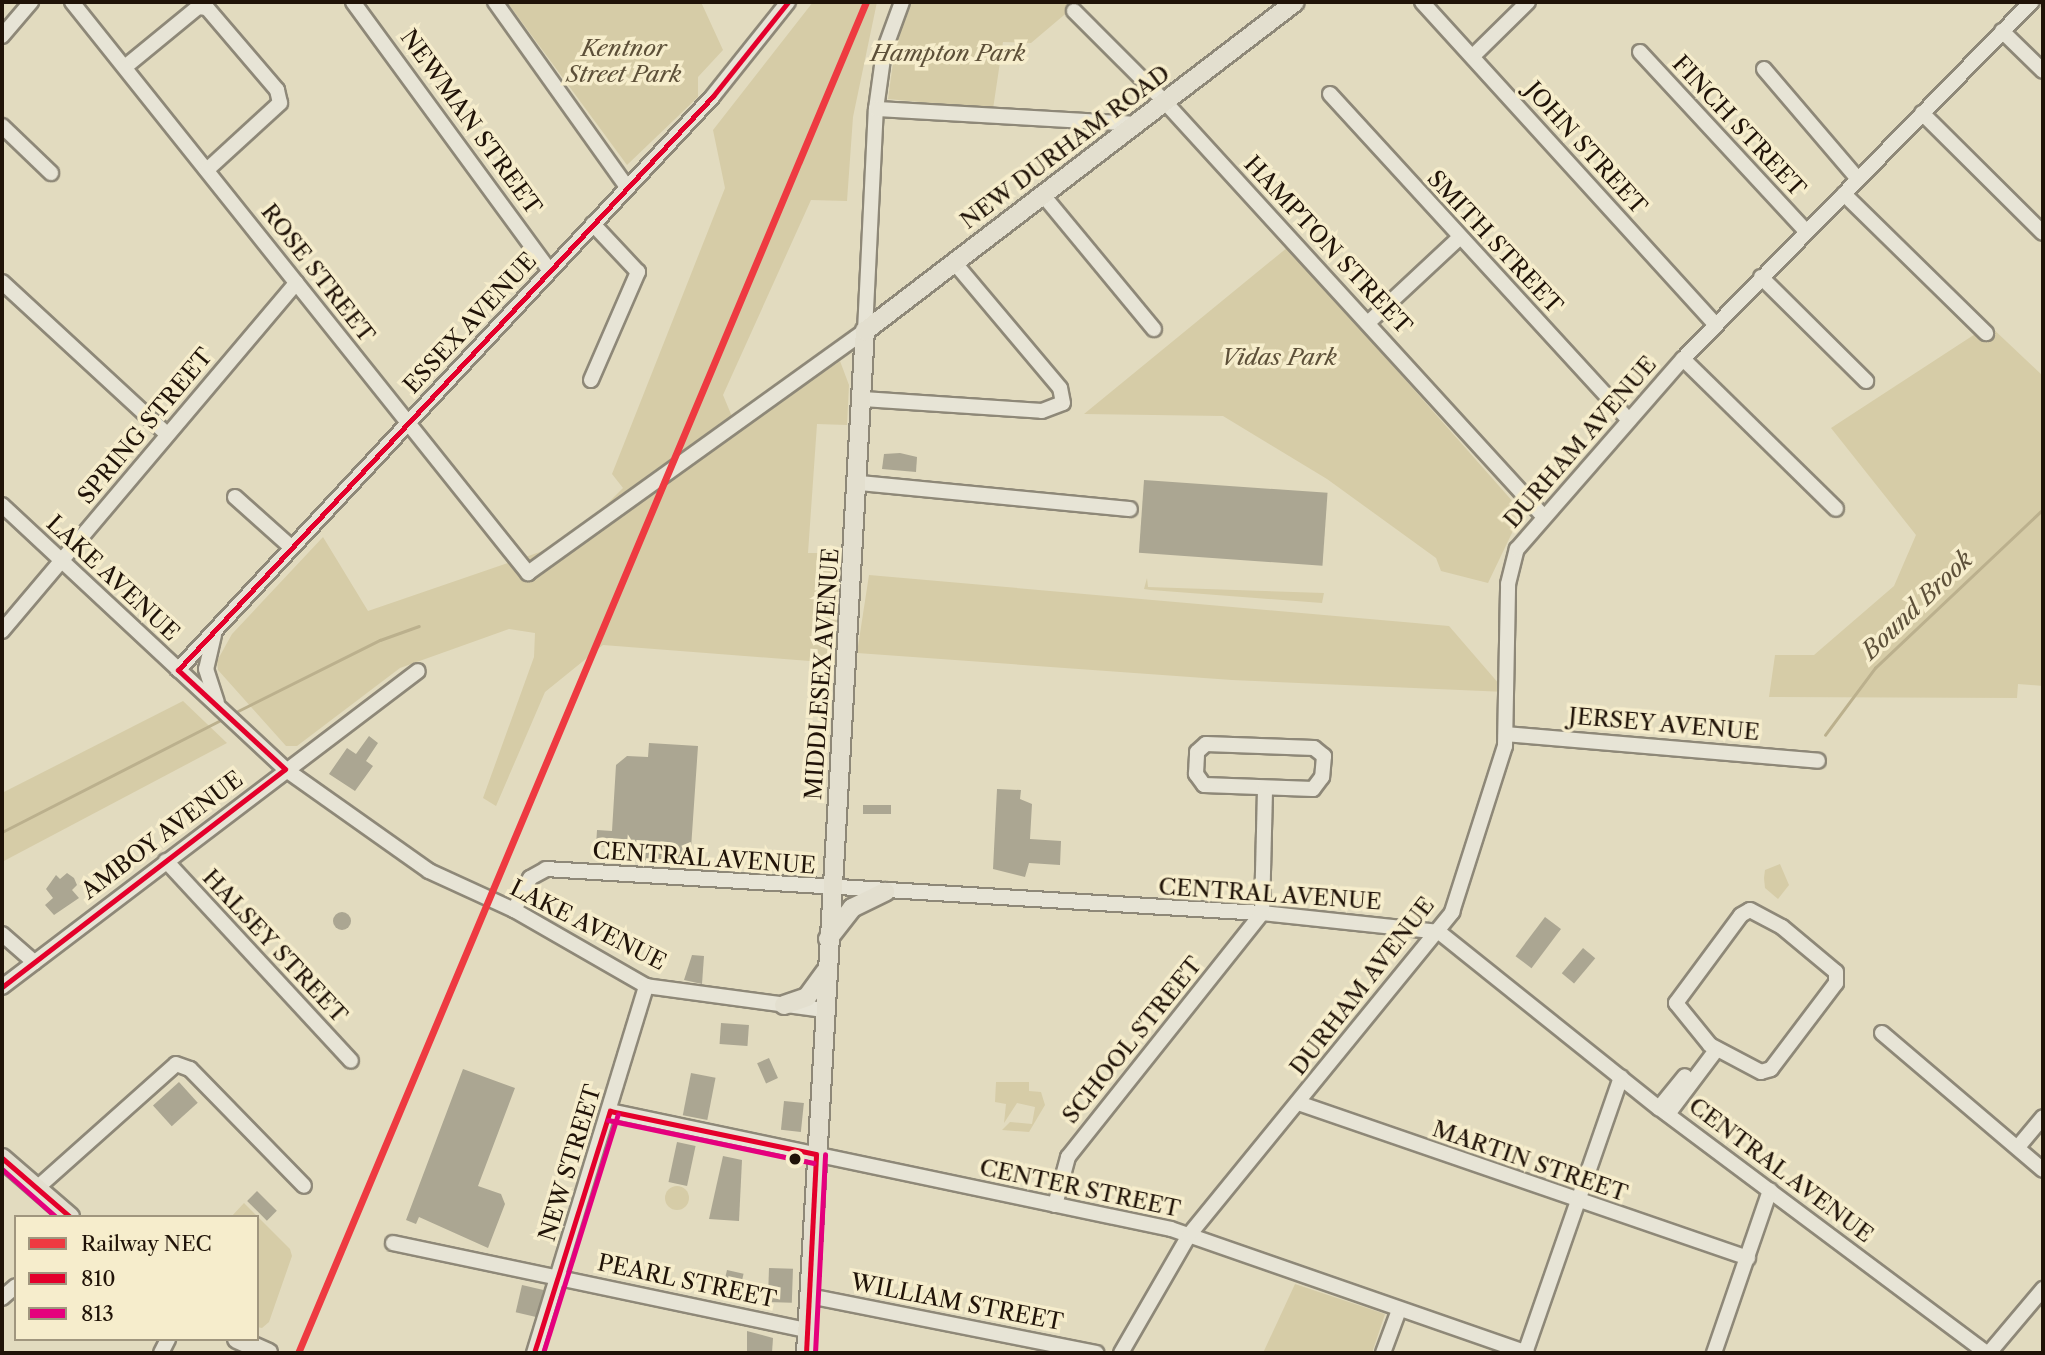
<!DOCTYPE html>
<style>
body{margin:0}
#map{position:relative;width:2045px;height:1355px;overflow:hidden;background:#e2dbbf;font-family:"Libre Caslon Text",serif}
div>[style]{position:absolute}
[style*='--x']{left:calc(var(--x)*1px);top:calc(var(--y)*1px);width:calc(var(--w)*1px);rotate:calc(var(--a)*1deg)}
.green>*{inset:0;background:#d6cca7}
.round{border-radius:50%}
.stream>*{height:2.5px;margin:-1.25px;padding:0 1.25px;transform-origin:1.25px;border-radius:1.25px;background:#bbb08d}
.building>*{inset:0;background:#aba692;transform-origin:0 0}
.roads{filter:drop-shadow(2px 0 #8e8878) drop-shadow(-2px 0 #8e8878) drop-shadow(0 2px #8e8878) drop-shadow(0 -2px #8e8878)}
.minor>*{height:14px;margin:-7px;padding:0 7px;transform-origin:7px;border-radius:7px;background:#e7e4d6}
.major>*{height:18px;margin:-9px;padding:0 9px;transform-origin:9px;border-radius:9px;background:#e3dfcf}
.bus-1>*{height:5px;margin:-2.5px;padding:0 2.5px;transform-origin:2.5px;border-radius:2.5px;background:#e4002b}
.bus-2>*{height:5px;margin:-2.5px;padding:0 2.5px;transform-origin:2.5px;border-radius:2.5px;background:#e5007d}
.rail-1>*{height:7px;margin:-3.5px;padding:0 3.5px;transform-origin:3.5px;border-radius:3.5px;background:#ee3a41}
.dots>*{width:19px;height:19px;translate:-50% -50%;box-sizing:border-box;border:4px solid #f6edcc;border-radius:50%}
span{translate:-50% -50%;white-space:nowrap;text-align:center;line-height:1.15;-webkit-text-stroke:7px #f6edcc;paint-order:stroke}
.park-label{font-size:23px;color:#5d5039;font-style:italic}
.street-label{font-size:23px;color:#201308}
.water-label{font-size:24px;color:#5e513a;font-style:italic}
.frame{position:absolute;inset:0;border:4px solid #201308;pointer-events:none}
.legend{position:absolute;left:14px;top:1215px;width:245px;height:126px;box-sizing:border-box;background:#f6edcc;border:2px solid #a0967e;margin:0;padding:9px 12px;list-style:none;font-size:21px;color:#201308}
.legend li{display:flex;align-items:center;gap:14px;height:35px}
.legend b{width:35px;border:2px solid #a0967e}
</style>
<div id="map">
<div class="green">
<div style="clip-path:polygon(507px 2px,701px 2px,723px 50px,698px 77px,698px 97px,627px 165px)"></div>
<div style="clip-path:polygon(813px 2px,877px 2px,853px 117px,847px 201px,811px 200px,723px 395px,738px 431px,840px 361px,849px 385px,847px 425px,817px 424px,808px 553px,840px 553px,835px 663px,603px 645px,545px 692px,496px 806px,483px 798px,534px 657px,535px 633px,509px 629px,400px 668px,297px 746px,286px 746px,218px 670px,217px 661px,232px 634px,323px 537px,368px 611px,569px 542px,623px 488px,612px 474px,725px 188px,713px 130px)"></div>
<div style="clip-path:polygon(911px 2px,1066px 2px,1070px 10px,1031px 43px,1003px 42px,993px 109px,888px 99px,896px 41px)"></div>
<div style="clip-path:polygon(1288px 247px,1522px 512px,1488px 583px,1441px 571px,1436px 558px,1327px 479px,1223px 416px,1084px 414px)"></div>
<div style="clip-path:polygon(1989px 325px,2043px 376px,2043px 686px,2018px 684px,2017px 698px,1769px 697px,1775px 655px,1814px 655px,1894px 586px,1916px 535px,1831px 428px)"></div>
<div style="clip-path:polygon(869px 575px,1449px 626px,1506px 692px,1232px 680px,857px 653px)"></div>
<div style="clip-path:polygon(1147px 578px,1148px 587px,1324px 593px,1322px 603px,1151px 590px,1144px 589px)"></div>
<div style="clip-path:polygon(183px 701px,227px 743px,2px 862px,2px 793px)"></div>
<div style="clip-path:polygon(1780px 864px,1789px 885px,1778px 899px,1765px 888px,1764px 878px,1765px 870px)"></div>
<div style="clip-path:polygon(996px 1082px,1029px 1082px,1029px 1091px,1041px 1092px,1045px 1105px,1029px 1132px,1002px 1130px,1010px 1122px,1032px 1124px,1035px 1107px,1017px 1103px,1004px 1123px,1006px 1104px,995px 1102px)"></div>
<div class="round" style="left:665px;top:1186px;width:24px;height:24px"></div>
<div style="clip-path:polygon(244px 1203px,290px 1249px,292px 1256px,269px 1322px,262px 1328px,257px 1327px,257px 1217px,231px 1217px)"></div>
<div style="clip-path:polygon(1295px 1284px,1385px 1314px,1372px 1353px,1263px 1353px)"></div>
</div>
<div class="stream">
<div style="--x:232;--y:714;--w:165;--a:-26.6"></div>
<div style="--x:380;--y:640;--w:41;--a:-19.7"></div>
<div style="--x:1825;--y:735;--w:84;--a:-53.3"></div>
<div style="--x:1875;--y:668;--w:231;--a:-43.4"></div>
<div style="--x:2;--y:832;--w:248;--a:-27.1"></div>
</div>
<div class="building">
<div style="clip-path:polygon(900px 453px,917px 457px,916px 472px,882px 469px,884px 454px)"></div>
<div style="left:1144px;top:480px;width:184px;height:73px;rotate:4deg"></div>
<div style="clip-path:polygon(369px 736px,378px 743px,366px 761px,373px 766px,355px 791px,329px 774px,347px 748px,356px 754px)"></div>
<div style="clip-path:polygon(649px 743px,698px 746px,690px 863px,612px 858px,613px 847px,596px 846px,597px 830px,612px 831px,616px 765px,627px 756px,648px 757px)"></div>
<div style="clip-path:polygon(997px 789px,1021px 790px,1020px 799px,1032px 804px,1030px 839px,1061px 841px,1060px 865px,1029px 863px,1025px 877px,993px 869px)"></div>
<div style="left:863px;top:805px;width:28px;height:9px"></div>
<div style="clip-path:polygon(67px 873px,74px 878px,77px 885px,72px 890px,79px 898px,54px 915px,45px 905px,53px 898px,46px 889px,56px 875px,60px 879px)"></div>
<div class="round" style="left:333px;top:912px;width:18px;height:18px"></div>
<div style="left:1545px;top:917px;width:20px;height:49px;rotate:37deg"></div>
<div style="left:1583px;top:948px;width:16px;height:33px;rotate:40deg"></div>
<div style="clip-path:polygon(692px 955px,704px 956px,702px 984px,684px 980px)"></div>
<div style="left:721px;top:1023px;width:28px;height:21px;rotate:4deg"></div>
<div style="left:769px;top:1058px;width:22px;height:13px;rotate:66deg"></div>
<div style="clip-path:polygon(463px 1069px,515px 1088px,478px 1186px,501px 1194px,505px 1204px,488px 1248px,419px 1217px,416px 1224px,406px 1220px)"></div>
<div style="left:691px;top:1073px;width:25px;height:43px;rotate:11deg"></div>
<div style="left:179px;top:1082px;width:28px;height:35px;rotate:48deg"></div>
<div style="left:784px;top:1101px;width:20px;height:29px;rotate:6deg"></div>
<div style="left:677px;top:1142px;width:19px;height:41px;rotate:12deg"></div>
<div style="clip-path:polygon(723px 1156px,742px 1160px,739px 1221px,709px 1219px)"></div>
<div style="left:257px;top:1191px;width:28px;height:14px;rotate:45deg"></div>
<div style="left:769px;top:1268px;width:24px;height:34px;rotate:2deg"></div>
<div style="left:727px;top:1270px;width:17px;height:25px;rotate:13deg"></div>
<div style="left:522px;top:1285px;width:22px;height:28px;rotate:13deg"></div>
<div style="clip-path:polygon(747px 1331px,773px 1338px,772px 1353px,747px 1353px)"></div>
</div>
<div class="roads">
<div class="minor">
<div style="--x:72;--y:2;--w:731;--a:51.39"></div>
<div style="--x:528;--y:573;--w:415;--a:-35.7"></div>
<div style="--x:865;--y:331;--w:222;--a:-87.2"></div>
<div style="--x:876;--y:109;--w:59;--a:-82.1"></div>
<div style="--x:884;--y:51;--w:52;--a:-69.8"></div>
<div style="--x:353;--y:2;--w:333;--a:53.8"></div>
<div style="--x:495;--y:2;--w:227;--a:54.5"></div>
<div style="--x:1422;--y:2;--w:437;--a:47.7"></div>
<div style="--x:1074;--y:11;--w:129;--a:45"></div>
<div style="--x:1165;--y:102;--w:561;--a:47.6"></div>
<div style="--x:2002;--y:31;--w:57;--a:44.3"></div>
<div style="--x:2;--y:36;--w:45;--a:-49.5"></div>
<div style="--x:1640;--y:52;--w:244;--a:47.2"></div>
<div style="--x:1473;--y:56;--w:77;--a:-44.5"></div>
<div style="--x:125;--y:67;--w:94;--a:-39.4"></div>
<div style="--x:198;--y:7;--w:9;--a:6"></div>
<div style="--x:207;--y:8;--w:108;--a:49.5"></div>
<div style="--x:277;--y:90;--w:13;--a:77"></div>
<div style="--x:280;--y:103;--w:99;--a:137.5"></div>
<div style="--x:1764;--y:69;--w:145;--a:49.5"></div>
<div style="--x:1330;--y:94;--w:441;--a:47.5"></div>
<div style="--x:876;--y:109;--w:259;--a:3.3"></div>
<div style="--x:1922;--y:113;--w:170;--a:44.8"></div>
<div style="--x:2;--y:126;--w:68;--a:43.8"></div>
<div style="--x:1844;--y:194;--w:199;--a:44.4"></div>
<div style="--x:1043;--y:195;--w:174;--a:50.4"></div>
<div style="--x:1761;--y:277;--w:148;--a:44.7"></div>
<div style="--x:2;--y:282;--w:224;--a:42.7"></div>
<div style="--x:1369;--y:322;--w:123;--a:-43"></div>
<div style="--x:1683;--y:359;--w:214;--a:44.4"></div>
<div style="--x:591;--y:380;--w:118;--a:-66.5"></div>
<div style="--x:638;--y:272;--w:66;--a:-133.2"></div>
<div style="--x:863;--y:399;--w:179;--a:3.8"></div>
<div style="--x:1042;--y:411;--w:22;--a:-21"></div>
<div style="--x:1063;--y:403;--w:15;--a:-101"></div>
<div style="--x:1060;--y:388;--w:165;--a:-130.1"></div>
<div style="--x:859;--y:483;--w:272;--a:5.5"></div>
<div style="--x:235;--y:497;--w:75;--a:41.8"></div>
<div style="--x:2;--y:505;--w:387;--a:43"></div>
<div style="--x:285;--y:769;--w:176;--a:35.3"></div>
<div style="--x:429;--y:871;--w:94;--a:24.6"></div>
<div style="--x:514;--y:910;--w:152;--a:29.9"></div>
<div style="--x:646;--y:986;--w:180;--a:7.7"></div>
<div style="--x:2;--y:631;--w:456;--a:-49.8"></div>
<div style="--x:214;--y:635;--w:35;--a:103"></div>
<div style="--x:206;--y:669;--w:35;--a:72"></div>
<div style="--x:178;--y:670;--w:785;--a:-47.01"></div>
<div style="--x:713;--y:96;--w:120;--a:-51.4"></div>
<div style="--x:1506;--y:734;--w:313;--a:4.9"></div>
<div style="--x:1206;--y:744;--w:108;--a:2.1"></div>
<div style="--x:1314;--y:748;--w:13;--a:39"></div>
<div style="--x:1324;--y:756;--w:21;--a:95"></div>
<div style="--x:1322;--y:777;--w:15;--a:127"></div>
<div style="--x:1313;--y:789;--w:109;--a:-177.9"></div>
<div style="--x:1204;--y:785;--w:14;--a:-126"></div>
<div style="--x:1196;--y:774;--w:22;--a:-87"></div>
<div style="--x:1197;--y:752;--w:12;--a:-42"></div>
<div style="--x:166;--y:861;--w:272;--a:47.2"></div>
<div style="--x:514;--y:910;--w:36;--a:-63"></div>
<div style="--x:530;--y:878;--w:18;--a:-29"></div>
<div style="--x:546;--y:869;--w:717;--a:3.52"></div>
<div style="--x:1262;--y:913;--w:178;--a:6.1"></div>
<div style="--x:1439;--y:932;--w:282;--a:38.7"></div>
<div style="--x:1659;--y:1108;--w:409;--a:36.8"></div>
<div style="--x:1750;--y:910;--w:36;--a:28"></div>
<div style="--x:1782;--y:927;--w:70;--a:39.8"></div>
<div style="--x:1836;--y:972;--w:11;--a:90"></div>
<div style="--x:1836;--y:983;--w:108;--a:127.1"></div>
<div style="--x:1771;--y:1069;--w:10;--a:163"></div>
<div style="--x:1761;--y:1072;--w:58;--a:-152.1"></div>
<div style="--x:1710;--y:1045;--w:54;--a:-129"></div>
<div style="--x:1676;--y:1003;--w:109;--a:-53.5"></div>
<div style="--x:1741;--y:915;--w:10;--a:-29"></div>
<div style="--x:1262;--y:913;--w:125;--a:-88.6"></div>
<div style="--x:2;--y:934;--w:43;--a:41.2"></div>
<div style="--x:2;--y:987;--w:522;--a:-37.22"></div>
<div style="--x:1882;--y:1033;--w:211;--a:40.4"></div>
<div style="--x:1298;--y:1103;--w:476;--a:19"></div>
<div style="--x:1659;--y:1108;--w:41;--a:-50.9"></div>
<div style="--x:610;--y:1111;--w:573;--a:11.88"></div>
<div style="--x:1171;--y:1229;--w:377;--a:19.2"></div>
<div style="--x:1668;--y:1114;--w:81;--a:-53"></div>
<div style="--x:2018;--y:1147;--w:39;--a:-50"></div>
<div style="--x:37;--y:1188;--w:186;--a:-41.7"></div>
<div style="--x:176;--y:1064;--w:15;--a:20"></div>
<div style="--x:190;--y:1069;--w:163;--a:45.7"></div>
<div style="--x:1055;--y:1205;--w:50;--a:-74.8"></div>
<div style="--x:1068;--y:1157;--w:312;--a:-51.5"></div>
<div style="--x:393;--y:1243;--w:423;--a:11.9"></div>
<div style="--x:809;--y:1296;--w:293;--a:11.2"></div>
<div style="--x:2;--y:1298;--w:18;--a:-41"></div>
<div style="--x:161;--y:1353;--w:16;--a:-63"></div>
<div style="--x:534;--y:1353;--w:384;--a:-73"></div>
<div style="--x:1121;--y:1353;--w:136;--a:-60"></div>
<div style="--x:1189;--y:1235;--w:417;--a:-50.8"></div>
<div style="--x:1452;--y:912;--w:174;--a:-72.3"></div>
<div style="--x:1505;--y:746;--w:162;--a:-88.9"></div>
<div style="--x:1508;--y:584;--w:36;--a:-76"></div>
<div style="--x:1517;--y:549;--w:252;--a:-48.9"></div>
<div style="--x:1683;--y:359;--w:499;--a:-45.7"></div>
<div style="--x:1383;--y:1353;--w:46;--a:-69.6"></div>
<div style="--x:1525;--y:1353;--w:292;--a:-70.8"></div>
<div style="--x:1714;--y:1353;--w:172;--a:-71"></div>
<div style="--x:1989;--y:1353;--w:84;--a:-49.8"></div>
</div>
<div class="major">
<div style="--x:828;--y:939;--w:39;--a:-52"></div>
<div style="--x:852;--y:908;--w:37;--a:-26"></div>
<div style="--x:784;--y:1005;--w:24;--a:-19"></div>
<div style="--x:807;--y:997;--w:31;--a:-54"></div>
<div style="--x:2;--y:1158;--w:90;--a:40.9"></div>
<div style="--x:237;--y:1339;--w:34;--a:24"></div>
<div style="--x:806;--y:1353;--w:1024;--a:-86.7"></div>
<div style="--x:865;--y:331;--w:541;--a:-37.42"></div>
</div>
</div>
<div class="bus-1">
<div style="--x:285;--y:769;--w:146;--a:-137.2"></div>
<div style="--x:178;--y:670;--w:785;--a:-47.01"></div>
<div style="--x:713;--y:96;--w:120;--a:-51.4"></div>
<div style="--x:2;--y:987;--w:357;--a:-37.6"></div>
<div style="--x:610;--y:1111;--w:210;--a:11.8"></div>
<div style="--x:2;--y:1158;--w:90;--a:40.9"></div>
<div style="--x:534;--y:1353;--w:254;--a:-72.6"></div>
<div style="--x:806;--y:1353;--w:199;--a:-87.1"></div>
</div>
<div class="bus-2">
<div style="--x:608;--y:1120;--w:210;--a:11.8"></div>
<div style="--x:2;--y:1169;--w:72;--a:41.6"></div>
<div style="--x:543;--y:1353;--w:250;--a:-72.6"></div>
<div style="--x:815;--y:1353;--w:199;--a:-87.1"></div>
</div>
<div class="rail-1">
<div style="--x:298;--y:1353;--w:1466;--a:-67.2"></div>
</div>
<div class="dots">
<div style="left:795px;top:1159px;background:#201308"></div>
</div>
<div class="park-label">
<span style="left:624px;top:61px">Kentnor<br>Street Park</span>
<span style="left:948px;top:53px">Hampton Park</span>
<span style="left:1279px;top:357px">Vidas Park</span>
</div>
<div class="street-label">
<span style="left:471px;top:122px;rotate:54deg">NEWMAN STREET</span>
<span style="left:1739px;top:126px;rotate:47deg">FINCH STREET</span>
<span style="left:1065px;top:147px;rotate:-37deg">NEW DURHAM ROAD</span>
<span style="left:1586px;top:148px;rotate:48deg">JOHN STREET</span>
<span style="left:1495px;top:242px;rotate:47deg">SMITH STREET</span>
<span style="left:1328px;top:245px;rotate:47deg">HAMPTON STREET</span>
<span style="left:318px;top:273px;rotate:52deg">ROSE STREET</span>
<span style="left:470px;top:323px;rotate:-47deg">ESSEX AVENUE</span>
<span style="left:145px;top:426px;rotate:-50deg">SPRING STREET</span>
<span style="left:1580px;top:442px;rotate:-49deg">DURHAM AVENUE</span>
<span style="left:113px;top:578px;rotate:43deg">LAKE AVENUE</span>
<span style="left:822px;top:674px;rotate:-86deg">MIDDLESEX AVENUE</span>
<span style="left:1664px;top:724px;rotate:5deg">JERSEY AVENUE</span>
<span style="left:162px;top:835px;rotate:-37deg">AMBOY AVENUE</span>
<span style="left:704px;top:858px;rotate:4deg">CENTRAL AVENUE</span>
<span style="left:1270px;top:894px;rotate:4deg">CENTRAL AVENUE</span>
<span style="left:588px;top:925px;rotate:27deg">LAKE AVENUE</span>
<span style="left:275px;top:946px;rotate:47deg">HALSEY STREET</span>
<span style="left:1362px;top:986px;rotate:-52deg">DURHAM AVENUE</span>
<span style="left:1132px;top:1040px;rotate:-51deg">SCHOOL STREET</span>
<span style="left:1530px;top:1161px;rotate:19deg">MARTIN STREET</span>
<span style="left:570px;top:1163px;rotate:-73deg">NEW STREET</span>
<span style="left:1781px;top:1170px;rotate:37deg">CENTRAL AVENUE</span>
<span style="left:1080px;top:1188px;rotate:12deg">CENTER STREET</span>
<span style="left:687px;top:1281px;rotate:12deg">PEARL STREET</span>
<span style="left:957px;top:1302px;rotate:11deg">WILLIAM STREET</span>
</div>
<div class="water-label">
<span style="left:1917px;top:605px;rotate:-44deg">Bound Brook</span>
</div>
<div class="frame"></div>
<ul class="legend">
<li><b style="height:9px;background:#ee3a41"></b>Railway NEC</li>
<li><b style="height:9px;background:#e4002b"></b>810</li>
<li><b style="height:9px;background:#e5007d"></b>813</li>
</ul>
</div>
